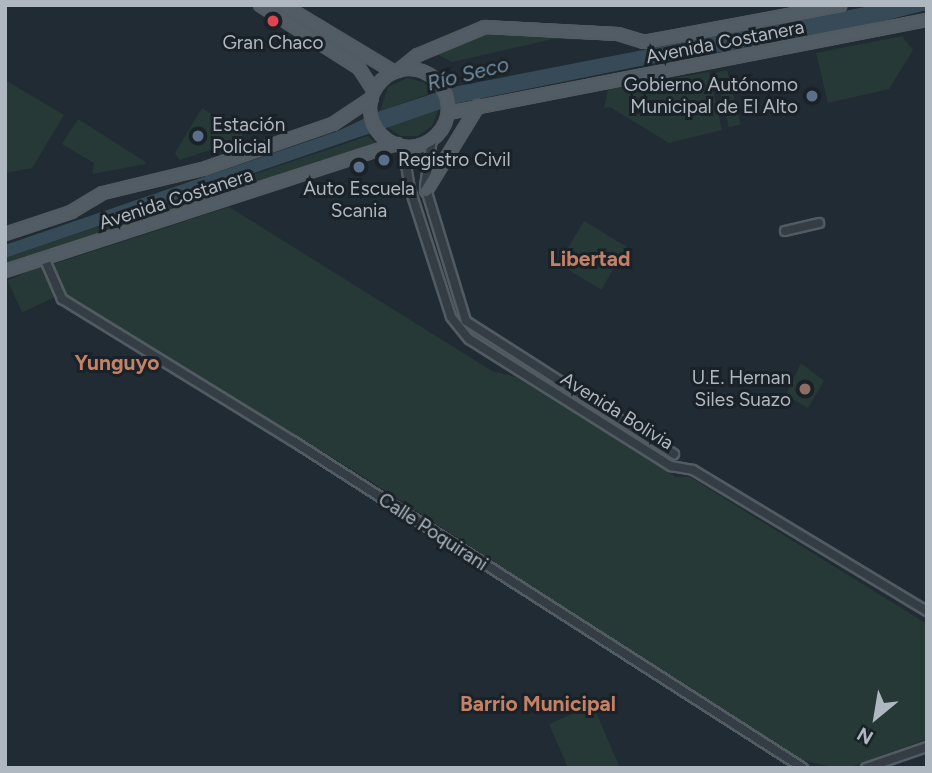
<!DOCTYPE html>
<meta charset="utf-8">
<style>
body{margin:0}
#map{position:relative;width:932px;height:773px;overflow:hidden;background:#212b33;font-family:Figtree,sans-serif}
div>[style]{position:absolute}
[style*='--x']{left:calc(var(--x)*1px);top:calc(var(--y)*1px);width:calc(var(--w)*1px);rotate:calc(var(--a)*1deg)}
.green>*{inset:0;background:#273936;transform-origin:0 0}
.water>*{inset:0;background:#374a58}
.roads{filter:drop-shadow(2px 0 #525b62) drop-shadow(-2px 0 #525b62) drop-shadow(0 2px #525b62) drop-shadow(0 -2px #525b62)}
.minor>*{height:8px;margin:-4px;padding:0 4px;transform-origin:4px;border-radius:4px;background:#343d44}
.major>*{height:10px;margin:-5px;padding:0 5px;transform-origin:5px;border-radius:5px;background:#525c64}
.major>.ring{margin:-5px;padding:0;box-sizing:content-box;background:none;border:10px solid #525c64;border-radius:50%}
.dots>*{width:19px;height:19px;translate:-50% -50%;box-sizing:border-box;border:4px solid #1a2228;border-radius:50%}
span{translate:-50% -50%;white-space:nowrap;text-align:center;line-height:1.15;-webkit-text-stroke:6px #1a2228;paint-order:stroke}
.street-label{font-size:19px;color:#afb8c1}
.poi-label{font-size:19px;color:#afb8c1}
.right{translate:-100% -50%;text-align:right}
.left{translate:0 -50%;text-align:left}
.water-label{font-size:21px;color:#728da1;font-style:italic}
.neighbourhood-label{font-size:21px;color:#c48166;font-weight:700}
.frame{position:absolute;inset:0;border:7px solid #afb8c1;pointer-events:none}
.north{position:absolute;left:841px;top:682px;width:70px;height:70px;-webkit-text-stroke:5px #1a2228;paint-order:stroke;rotate:210deg;font-size:19px;font-weight:700;line-height:28px;text-align:center;color:#afb8c1}
.north::after{content:'';display:block;margin:auto;width:24px;height:32px;background:#afb8c1;clip-path:polygon(50% 0,100% 100%,50% 72%,0 100%)}
</style>
<div id="map">
<div class="green">
<div style="clip-path:polygon(488px 31px,621px 39px,622px 41px,553px 39px,452px 62px,437px 54px)"></div>
<div style="clip-path:polygon(902px 36px,913px 50px,889px 89px,828px 103px,816px 53px)"></div>
<div style="left:727px;top:70px;width:56px;height:12px;rotate:76deg"></div>
<div style="clip-path:polygon(709px 72px,722px 130px,669px 143px,610px 107px,604px 108px,608px 89px)"></div>
<div style="clip-path:polygon(407px 78px,423px 82px,434px 92px,380px 111px,388px 87px)"></div>
<div style="clip-path:polygon(5px 80px,64px 115px,32px 168px,5px 173px)"></div>
<div style="clip-path:polygon(202px 108px,242px 132px,243px 139px,180px 160px,175px 153px)"></div>
<div style="clip-path:polygon(438px 110px,432px 126px,418px 136px,401px 136px,387px 127px)"></div>
<div style="clip-path:polygon(78px 119px,144px 161px,146px 164px,92px 174px,94px 163px,62px 144px)"></div>
<div style="clip-path:polygon(368px 136px,375px 143px,371px 147px,5px 265px,5px 258px)"></div>
<div style="clip-path:polygon(229px 207px,492px 371px,516px 377px,676px 477px,690px 477px,927px 624px,927px 739px,853px 766px,828px 766px,794px 758px,372px 482px,67px 295px,54px 264px)"></div>
<div style="left:584px;top:221px;width:50px;height:50px;rotate:31deg"></div>
<div style="left:41px;top:265px;width:35px;height:37px;rotate:65deg"></div>
<div style="clip-path:polygon(801px 363px,824px 381px,808px 408px,786px 395px)"></div>
<div style="clip-path:polygon(593px 705px,620px 768px,568px 768px,549px 724px)"></div>
</div>
<div class="water">
<div style="clip-path:polygon(875px 5px,927px 5px,927px 10px,835px 33px,660px 62px,459px 103px,5px 258px,5px 245px,338px 131px,380px 111px,453px 87px)"></div>
</div>
<div class="roads">
<div class="minor">
<div style="--x:432;--y:139;--w:48;--a:98.5"></div>
<div style="--x:425;--y:186;--w:141;--a:73.1"></div>
<div style="--x:466;--y:321;--w:247;--a:32.6"></div>
<div style="--x:403;--y:146;--w:44;--a:80.8"></div>
<div style="--x:410;--y:189;--w:134;--a:72.2"></div>
<div style="--x:451;--y:317;--w:28;--a:51"></div>
<div style="--x:469;--y:339;--w:239;--a:32.2"></div>
<div style="--x:671;--y:466;--w:22;--a:10"></div>
<div style="--x:693;--y:470;--w:273;--a:31.1"></div>
<div style="--x:785;--y:231;--w:35;--a:-13"></div>
<div style="--x:45;--y:260;--w:43;--a:66.4"></div>
<div style="--x:62;--y:299;--w:271;--a:31.6"></div>
<div style="--x:293;--y:441;--w:606;--a:32.67"></div>
<div style="--x:866;--y:768;--w:65;--a:-19"></div>
</div>
<div class="major">
<div style="--x:260;--y:5;--w:117;--a:32.5"></div>
<div style="--x:359;--y:68;--w:27;--a:57"></div>
<div style="--x:283;--y:5;--w:130;--a:31.1"></div>
<div class="ring" style="left:370px;top:69px;width:68px;height:68px"></div>
<div style="--x:398;--y:71;--w:26;--a:-39"></div>
<div style="--x:418;--y:55;--w:73;--a:-22.7"></div>
<div style="--x:485;--y:27;--w:133;--a:3"></div>
<div style="--x:618;--y:34;--w:27;--a:17"></div>
<div style="--x:644;--y:42;--w:200;--a:-10.6"></div>
<div style="--x:448;--y:113;--w:488;--a:-11"></div>
<div style="--x:426;--y:191;--w:100;--a:-58.5"></div>
<div style="--x:5;--y:234;--w:70;--a:-18.4"></div>
<div style="--x:71;--y:212;--w:37;--a:-31"></div>
<div style="--x:103;--y:193;--w:103;--a:-13.5"></div>
<div style="--x:203;--y:169;--w:138;--a:-19.1"></div>
<div style="--x:333;--y:124;--w:47;--a:-33.7"></div>
<div style="--x:5;--y:271;--w:412;--a:-18"></div>
</div>
</div>
<div class="dots">
<div style="left:273px;top:21px;background:#e0444e"></div>
<div style="left:812px;top:96px;background:#5c6f8a"></div>
<div style="left:198px;top:136px;background:#5c6f8a"></div>
<div style="left:384px;top:160px;background:#5c6f8a"></div>
<div style="left:359px;top:167px;background:#5c6f8a"></div>
<div style="left:805px;top:389px;background:#8d6e63"></div>
</div>
<div class="street-label">
<span style="left:725px;top:42px;rotate:-11deg">Avenida Costanera</span>
<span style="left:176px;top:199px;rotate:-18deg">Avenida Costanera</span>
<span style="left:617px;top:411px;rotate:32deg">Avenida Bolivia</span>
<span style="left:433px;top:532px;rotate:33deg">Calle Poquirani</span>
</div>
<div class="poi-label">
<span style="left:273px;top:43px">Gran Chaco</span>
<span class="right" style="left:798px;top:96px">Gobierno Autónomo<br>Municipal de El Alto</span>
<span class="left" style="left:212px;top:136px">Estación<br>Policial</span>
<span class="left" style="left:398px;top:160px">Registro Civil</span>
<span style="left:359px;top:200px">Auto Escuela<br>Scania</span>
<span class="right" style="left:791px;top:389px">U.E. Hernan<br>Siles Suazo</span>
</div>
<div class="water-label">
<span style="left:468px;top:74px;rotate:-14deg">Río Seco</span>
</div>
<div class="neighbourhood-label">
<span style="left:590px;top:259px">Libertad</span>
<span style="left:117px;top:363px">Yunguyo</span>
<span style="left:538px;top:704px">Barrio Municipal</span>
</div>
<div class="frame"></div>
<div class="north">N</div>
</div>
